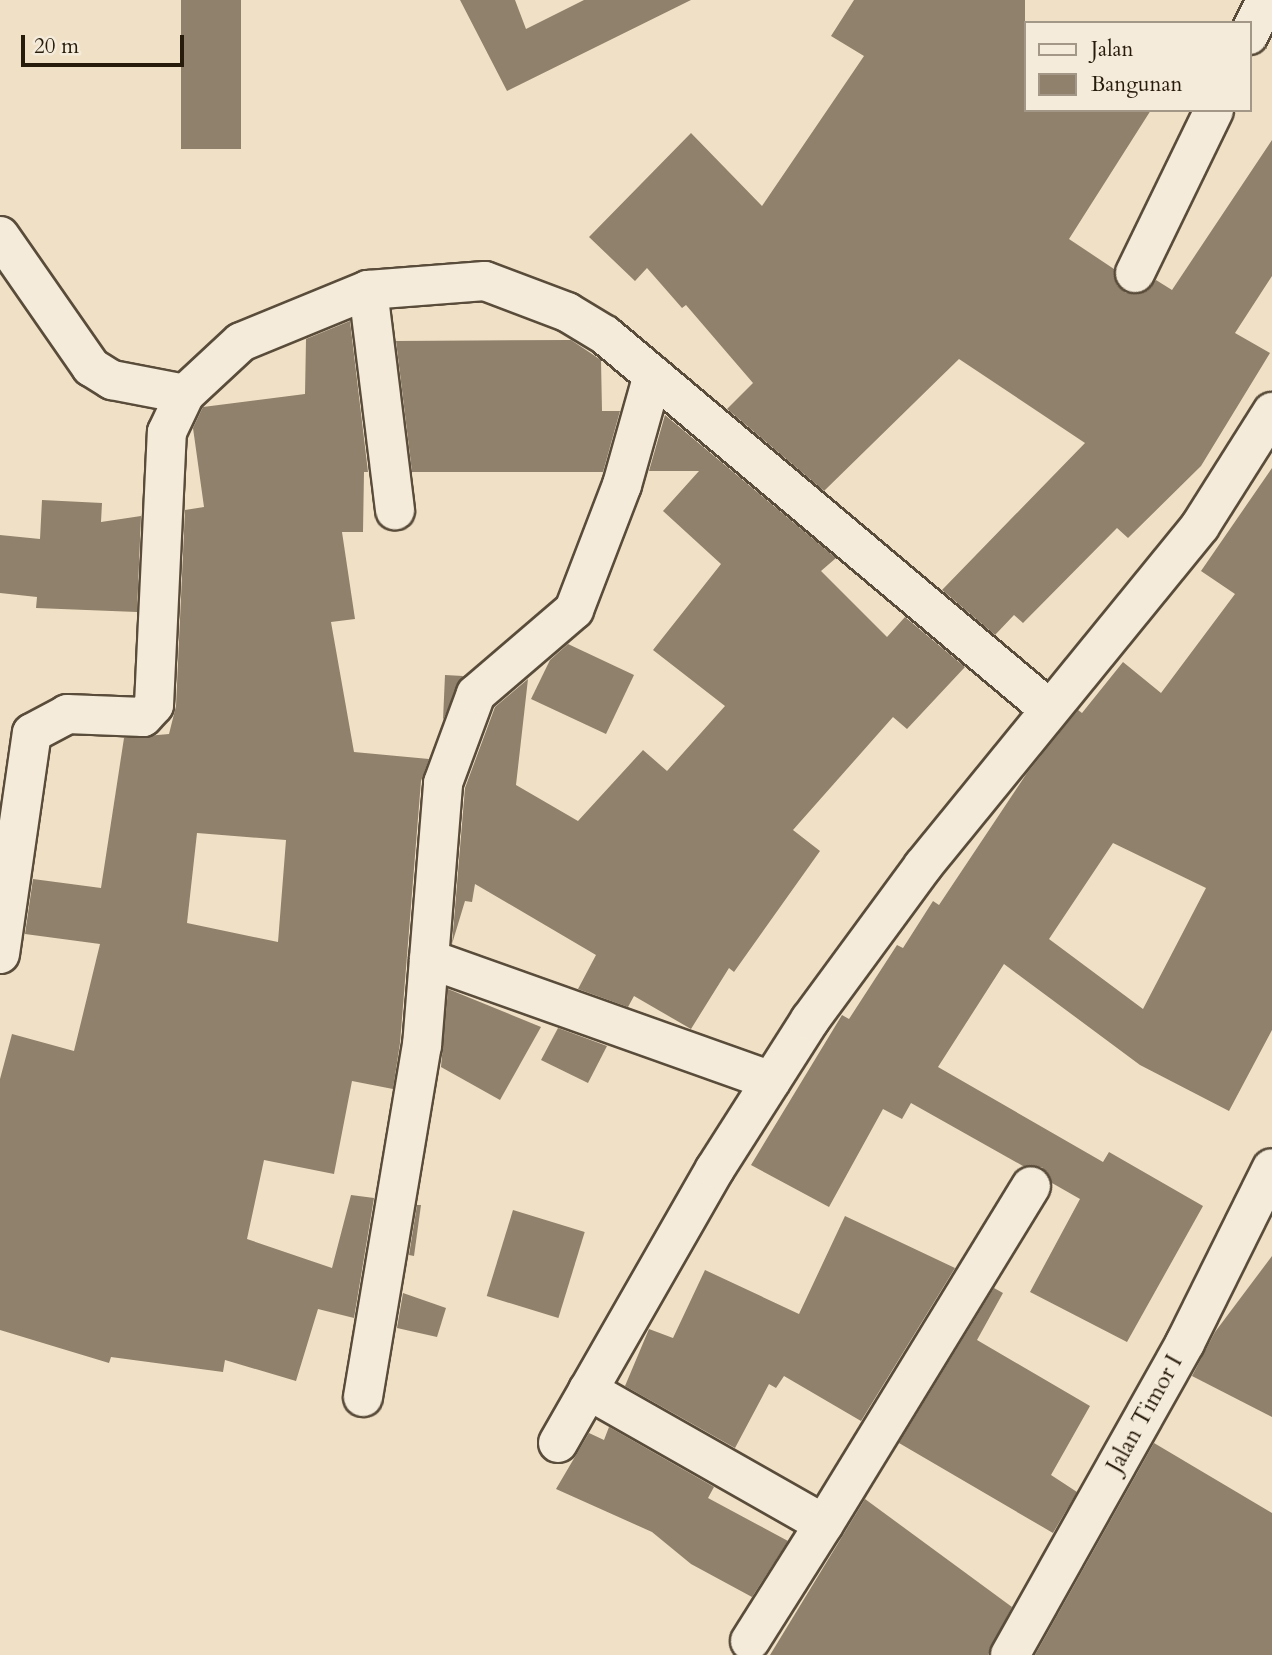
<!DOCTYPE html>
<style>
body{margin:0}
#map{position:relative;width:1272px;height:1655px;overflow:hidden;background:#f0e0c6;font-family:Cardo,serif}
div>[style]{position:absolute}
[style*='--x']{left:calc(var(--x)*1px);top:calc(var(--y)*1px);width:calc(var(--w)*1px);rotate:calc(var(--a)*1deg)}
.building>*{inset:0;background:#90816c;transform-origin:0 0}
.roads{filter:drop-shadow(2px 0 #594c3a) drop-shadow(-2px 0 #594c3a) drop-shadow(0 2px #594c3a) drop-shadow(0 -2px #594c3a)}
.minor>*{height:38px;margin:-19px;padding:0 19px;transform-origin:19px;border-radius:19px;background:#f5ebda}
span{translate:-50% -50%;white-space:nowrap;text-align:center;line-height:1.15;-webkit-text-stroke:6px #f5ebda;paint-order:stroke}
.street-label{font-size:23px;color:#271b0b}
.legend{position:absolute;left:1024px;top:21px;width:228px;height:91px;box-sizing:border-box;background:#f5ebda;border:2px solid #a39887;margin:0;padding:9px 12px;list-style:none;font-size:21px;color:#271b0b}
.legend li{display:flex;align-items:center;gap:14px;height:35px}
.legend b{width:35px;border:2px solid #a39887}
.scale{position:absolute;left:21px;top:35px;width:163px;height:32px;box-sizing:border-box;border:4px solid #271b0b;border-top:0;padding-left:9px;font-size:21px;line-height:24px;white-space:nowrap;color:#271b0b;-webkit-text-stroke:5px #f5ebda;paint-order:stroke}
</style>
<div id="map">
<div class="building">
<div style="left:181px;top:0;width:60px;height:149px"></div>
<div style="clip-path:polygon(460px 0,515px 0,526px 29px,584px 0,691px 0,507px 91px)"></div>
<div style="clip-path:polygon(854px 0,1025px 0,1025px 110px,1151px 110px,1069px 239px,1114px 269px,1117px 285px,1126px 293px,1147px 291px,1156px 280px,1172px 290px,1272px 140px,1272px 276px,1235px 333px,1270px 353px,1201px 466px,1128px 538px,1117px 528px,1023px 623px,1014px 615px,995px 635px,942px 590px,1085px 443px,959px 359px,824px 491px,727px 409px,753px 383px,686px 305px,682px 308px,647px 268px,635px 281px,589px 237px,691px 133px,762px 206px,864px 56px,831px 36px)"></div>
<div style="clip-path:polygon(evenodd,350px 321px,368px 472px,364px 472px,363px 532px,342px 532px,355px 619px,331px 622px,354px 752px,429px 759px,421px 781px,400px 1043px,393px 1089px,352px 1081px,334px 1174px,264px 1160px,247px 1239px,332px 1268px,351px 1195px,374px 1198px,354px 1318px,318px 1309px,296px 1381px,225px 1360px,223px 1372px,111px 1357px,109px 1363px,0 1330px,0 1079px,12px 1034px,74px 1051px,100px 944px,25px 934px,33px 879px,101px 888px,124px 738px,169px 734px,176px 706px,185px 510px,204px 507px,193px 428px,203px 407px,305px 394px,306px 339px,350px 321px,197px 833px,286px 840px,278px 942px,187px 923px,197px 833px)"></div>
<div style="clip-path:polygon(571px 340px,601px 360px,602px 411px,620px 411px,603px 472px,412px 472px,396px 341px)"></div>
<div style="clip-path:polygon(665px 415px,836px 558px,821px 571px,887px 637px,905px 617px,965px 667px,907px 729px,893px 717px,793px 830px,820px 851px,734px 972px,729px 968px,691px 1029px,634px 996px,628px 1007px,578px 989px,596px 955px,475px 884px,472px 902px,465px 901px,452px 944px,465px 788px,495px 707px,528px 679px,516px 785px,578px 821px,643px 750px,667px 771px,725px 706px,653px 650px,721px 564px,663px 511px,699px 471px,649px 471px)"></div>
<div style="clip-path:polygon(evenodd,1272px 468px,1272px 1030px,1229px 1111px,1140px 1065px,1004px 964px,938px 1067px,1103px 1162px,1109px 1152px,1203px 1206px,1127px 1342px,1030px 1292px,1080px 1199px,1052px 1183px,1042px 1167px,1023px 1166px,911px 1103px,902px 1119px,883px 1109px,829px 1207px,751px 1165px,842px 1015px,849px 1019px,897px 945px,903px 948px,933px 901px,939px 905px,1027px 773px,1078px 710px,1082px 713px,1123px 662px,1161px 693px,1235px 594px,1201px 571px,1272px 468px,1113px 843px,1206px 888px,1143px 1009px,1049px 939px,1113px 843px)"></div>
<div style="clip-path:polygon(42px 500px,102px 503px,101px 522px,141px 516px,137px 612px,36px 608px,37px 597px,0 593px,0 535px,40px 539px)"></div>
<div style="clip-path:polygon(568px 644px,634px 675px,606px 734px,531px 699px,550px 660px)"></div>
<div style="clip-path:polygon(445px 675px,463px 676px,443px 720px)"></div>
<div style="clip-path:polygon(448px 989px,541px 1027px,500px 1100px,441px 1067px)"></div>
<div style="clip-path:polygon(558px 1028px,607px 1046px,588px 1083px,541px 1060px)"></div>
<div style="clip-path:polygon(417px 1205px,421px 1205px,414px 1256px,409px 1255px)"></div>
<div style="left:513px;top:1210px;width:75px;height:90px;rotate:17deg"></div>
<div style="clip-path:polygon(845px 1216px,955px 1268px,861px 1421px,784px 1376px,776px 1388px,769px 1384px,735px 1448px,625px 1386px,649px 1329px,673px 1338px,705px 1270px,799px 1314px)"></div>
<div style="clip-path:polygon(1272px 1256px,1272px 1417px,1192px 1376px,1215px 1332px)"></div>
<div style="clip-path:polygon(994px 1288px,1003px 1293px,977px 1340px,1090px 1406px,1051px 1475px,1077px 1492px,1053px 1533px,899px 1443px)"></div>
<div style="clip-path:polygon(403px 1293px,446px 1308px,437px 1337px,397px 1328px)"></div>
<div style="clip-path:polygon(609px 1427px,714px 1487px,708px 1498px,788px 1541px,752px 1597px,691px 1564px,652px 1532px,556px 1489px,589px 1433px,604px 1440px)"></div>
<div style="clip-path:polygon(1154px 1443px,1272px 1513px,1272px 1655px,1035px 1655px)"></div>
<div style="clip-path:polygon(865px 1499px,1012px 1607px,988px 1655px,770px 1655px)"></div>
</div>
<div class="roads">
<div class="minor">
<div style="--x:1249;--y:35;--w:39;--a:-64"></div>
<div style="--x:0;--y:236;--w:160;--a:55.2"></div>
<div style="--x:91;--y:367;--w:25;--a:32"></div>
<div style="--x:112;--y:380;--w:74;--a:10.9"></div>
<div style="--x:1135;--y:273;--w:181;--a:-64.1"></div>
<div style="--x:368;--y:290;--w:222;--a:83"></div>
<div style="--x:0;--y:954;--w:223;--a:-81.8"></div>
<div style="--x:32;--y:733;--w:40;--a:-28"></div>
<div style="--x:67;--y:714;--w:76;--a:2.3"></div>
<div style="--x:143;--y:717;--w:16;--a:-47"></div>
<div style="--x:154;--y:705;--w:273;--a:-87.3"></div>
<div style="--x:167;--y:432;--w:42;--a:-64.7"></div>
<div style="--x:185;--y:394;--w:76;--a:-42.9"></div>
<div style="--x:241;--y:342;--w:137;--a:-22.3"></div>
<div style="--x:368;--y:290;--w:117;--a:-4.4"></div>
<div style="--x:485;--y:281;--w:88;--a:20.7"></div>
<div style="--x:567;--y:312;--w:44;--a:31.2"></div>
<div style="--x:605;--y:335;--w:581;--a:40.11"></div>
<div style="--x:429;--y:959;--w:363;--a:19.6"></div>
<div style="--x:588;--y:1390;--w:271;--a:29.6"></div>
<div style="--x:824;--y:1524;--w:396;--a:-58.5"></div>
<div style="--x:363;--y:1397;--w:356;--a:-80.5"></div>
<div style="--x:422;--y:1046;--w:264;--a:-85.4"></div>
<div style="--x:443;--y:783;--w:95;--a:-69.7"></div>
<div style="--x:476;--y:694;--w:129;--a:-40.6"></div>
<div style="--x:574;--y:610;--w:134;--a:-69"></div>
<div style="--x:622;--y:485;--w:114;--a:-74.3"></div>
<div style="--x:558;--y:1443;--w:316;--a:-60.2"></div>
<div style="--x:715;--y:1169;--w:177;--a:-57.5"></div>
<div style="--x:810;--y:1020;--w:191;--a:-53.7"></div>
<div style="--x:923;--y:866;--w:439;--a:-50.8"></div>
<div style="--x:1200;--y:526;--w:135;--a:-57.7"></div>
<div style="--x:750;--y:1641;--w:138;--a:-57.7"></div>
<div style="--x:1010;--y:1655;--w:358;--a:-60.7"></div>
<div style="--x:1185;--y:1343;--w:195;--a:-63.6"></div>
</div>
</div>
<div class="street-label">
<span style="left:1145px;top:1414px;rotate:-61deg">Jalan Timor I</span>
</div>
<ul class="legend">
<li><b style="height:9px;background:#f5ebda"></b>Jalan</li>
<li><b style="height:19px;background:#90816c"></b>Bangunan</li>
</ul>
<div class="scale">20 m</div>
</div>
